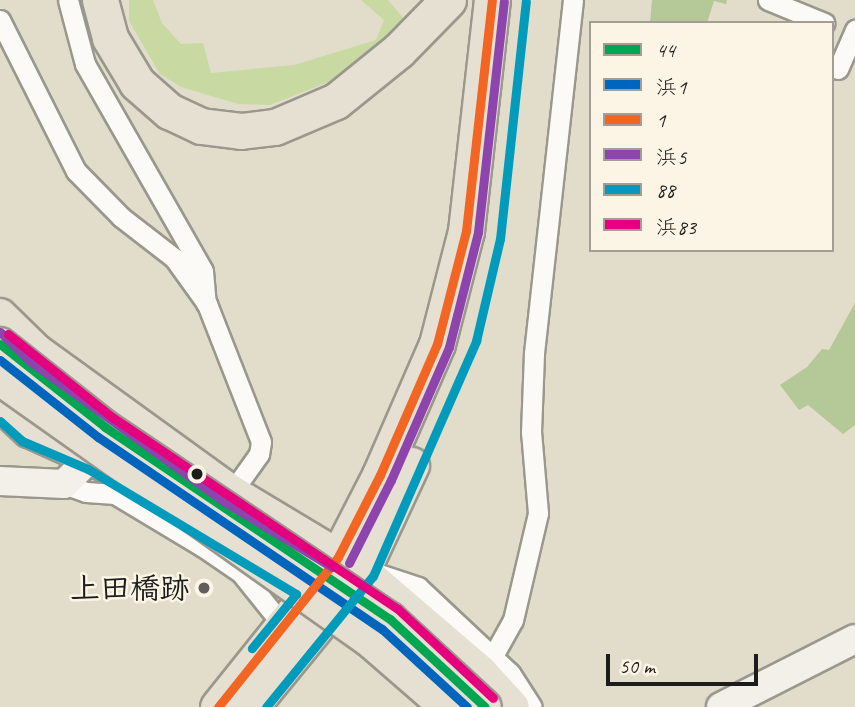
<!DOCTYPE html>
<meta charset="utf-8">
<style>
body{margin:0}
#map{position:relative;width:855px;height:707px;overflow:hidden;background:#e2dcca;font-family:Caveat,"Klee One",sans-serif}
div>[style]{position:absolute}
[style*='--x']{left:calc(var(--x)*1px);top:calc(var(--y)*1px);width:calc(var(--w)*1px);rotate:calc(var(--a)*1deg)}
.green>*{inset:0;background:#c8daa2}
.forest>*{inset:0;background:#b4c898}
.roads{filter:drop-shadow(2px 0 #9a978c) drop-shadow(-2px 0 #9a978c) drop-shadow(0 2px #9a978c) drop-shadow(0 -2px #9a978c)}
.street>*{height:19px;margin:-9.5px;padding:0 9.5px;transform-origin:9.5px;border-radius:9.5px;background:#fbfaf7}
.secondary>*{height:28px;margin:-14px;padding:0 14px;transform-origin:14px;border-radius:14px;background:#f3f0e9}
.primary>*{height:32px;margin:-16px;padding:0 16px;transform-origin:16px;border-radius:16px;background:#e6e0d3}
.highway>*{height:35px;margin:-17.5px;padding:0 17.5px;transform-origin:17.5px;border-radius:17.5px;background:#e6e0d3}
.bridges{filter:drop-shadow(2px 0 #9a978c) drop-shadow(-2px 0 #9a978c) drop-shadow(0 2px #9a978c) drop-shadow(0 -2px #9a978c)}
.primary-bridge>*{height:32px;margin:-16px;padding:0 16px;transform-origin:16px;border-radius:16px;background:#e6e0d3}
.bus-1>*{height:9px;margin:-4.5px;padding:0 4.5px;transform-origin:4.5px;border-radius:4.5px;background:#00a651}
.bus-2>*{height:9px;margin:-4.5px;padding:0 4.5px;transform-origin:4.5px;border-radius:4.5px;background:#0065bd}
.bus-3>*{height:9px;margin:-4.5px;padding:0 4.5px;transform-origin:4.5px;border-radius:4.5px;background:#f26522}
.bus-4>*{height:9px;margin:-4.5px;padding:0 4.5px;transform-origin:4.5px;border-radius:4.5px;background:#8e44ad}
.bus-5>*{height:9px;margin:-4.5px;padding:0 4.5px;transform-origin:4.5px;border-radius:4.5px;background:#039bbc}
.bus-6>*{height:9px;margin:-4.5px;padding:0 4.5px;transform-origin:4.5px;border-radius:4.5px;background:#e5007d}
.dots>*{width:19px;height:19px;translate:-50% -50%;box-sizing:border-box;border:4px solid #fcf5e5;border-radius:50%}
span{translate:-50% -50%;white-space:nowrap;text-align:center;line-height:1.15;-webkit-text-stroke:5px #fcf5e5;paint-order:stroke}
.poi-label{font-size:30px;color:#1c1c1c;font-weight:700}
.right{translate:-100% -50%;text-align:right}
.legend{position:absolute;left:589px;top:21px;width:245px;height:231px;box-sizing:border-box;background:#fcf5e5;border:2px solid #a29e95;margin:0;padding:9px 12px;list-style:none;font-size:21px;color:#1c1c1c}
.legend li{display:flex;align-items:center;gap:14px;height:35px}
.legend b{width:35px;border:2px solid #a29e95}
.scale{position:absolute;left:606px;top:654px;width:152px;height:32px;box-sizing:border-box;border:4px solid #1c1c1c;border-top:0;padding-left:9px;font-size:21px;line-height:24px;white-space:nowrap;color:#1c1c1c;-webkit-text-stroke:5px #fcf5e5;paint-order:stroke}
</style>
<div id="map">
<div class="green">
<div style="clip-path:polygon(153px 0,162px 23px,181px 44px,203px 43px,211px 73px,294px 65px,376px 40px,384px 20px,361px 0,388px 0,405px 20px,354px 72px,270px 105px,238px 104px,181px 87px,160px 74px,129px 21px,129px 0)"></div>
</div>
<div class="forest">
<div style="clip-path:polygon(652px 0,727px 0,726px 4px,714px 1px,707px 23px,650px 23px)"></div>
<div style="clip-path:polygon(855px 303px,855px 425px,843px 434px,808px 405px,799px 410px,780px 385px,807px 367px,822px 349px,829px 350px)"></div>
</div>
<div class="roads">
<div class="street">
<div style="--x:68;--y:0;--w:66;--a:75.1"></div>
<div style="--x:85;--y:64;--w:238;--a:60.3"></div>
<div style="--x:203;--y:271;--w:32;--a:85"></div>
<div style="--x:768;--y:0;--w:61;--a:22.3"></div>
<div style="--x:0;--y:20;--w:169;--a:63.3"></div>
<div style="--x:76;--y:171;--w:64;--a:45.6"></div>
<div style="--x:121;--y:217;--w:67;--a:37.7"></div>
<div style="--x:174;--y:258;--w:57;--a:54.3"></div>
<div style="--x:207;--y:304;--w:148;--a:68.6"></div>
<div style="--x:261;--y:442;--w:12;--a:99"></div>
<div style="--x:259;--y:454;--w:47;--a:125.4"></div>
<div style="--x:838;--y:69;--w:43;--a:-66.4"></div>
<div style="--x:64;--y:484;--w:23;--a:20"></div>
<div style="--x:86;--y:492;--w:29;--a:4"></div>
<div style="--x:115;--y:494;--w:103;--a:31.1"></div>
<div style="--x:203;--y:547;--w:46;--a:34.4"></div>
<div style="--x:241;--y:573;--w:70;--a:51.3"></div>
<div style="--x:370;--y:571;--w:51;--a:18.4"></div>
<div style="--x:418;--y:587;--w:126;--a:43.1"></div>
<div style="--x:510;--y:673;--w:40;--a:57.1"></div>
<div style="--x:479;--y:681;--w:70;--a:-60.9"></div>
<div style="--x:513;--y:620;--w:110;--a:-76.8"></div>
<div style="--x:538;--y:513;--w:81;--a:-94.9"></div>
<div style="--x:531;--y:432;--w:79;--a:-87.8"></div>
<div style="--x:534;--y:353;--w:355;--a:-83.7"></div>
</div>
<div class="secondary">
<div style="--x:0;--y:481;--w:64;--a:2.7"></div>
<div style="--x:64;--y:484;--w:55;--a:-45"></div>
<div style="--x:721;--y:707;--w:150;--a:-26.9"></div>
</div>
<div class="primary">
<div style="--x:0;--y:315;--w:52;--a:44.2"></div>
<div style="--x:37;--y:351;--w:241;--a:35.9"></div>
<div style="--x:232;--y:492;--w:152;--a:31"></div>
<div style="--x:362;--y:570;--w:157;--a:40.6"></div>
<div style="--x:481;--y:672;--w:47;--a:47.6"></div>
<div style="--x:0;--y:404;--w:40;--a:43"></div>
<div style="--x:29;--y:431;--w:90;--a:24.3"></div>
</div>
<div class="highway">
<div style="--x:100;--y:0;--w:39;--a:75"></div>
<div style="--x:110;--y:38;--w:52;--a:59"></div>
<div style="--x:137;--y:83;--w:43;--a:41.2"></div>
<div style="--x:169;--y:111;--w:35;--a:25"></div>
<div style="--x:201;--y:126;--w:40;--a:7.1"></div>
<div style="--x:241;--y:131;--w:34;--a:-7"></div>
<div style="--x:275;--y:127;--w:66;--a:-23.1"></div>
<div style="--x:336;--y:101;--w:81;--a:-39"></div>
<div style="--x:399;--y:50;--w:70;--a:-45.6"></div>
<div style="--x:218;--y:707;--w:192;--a:-51.3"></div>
<div style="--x:338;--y:557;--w:92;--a:-62.9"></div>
<div style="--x:380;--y:475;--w:143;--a:-66.5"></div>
<div style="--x:437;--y:344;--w:117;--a:-75.6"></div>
<div style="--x:466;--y:231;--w:232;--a:-83.6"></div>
<div style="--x:250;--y:707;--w:177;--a:-50.7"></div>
<div style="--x:362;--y:570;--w:116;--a:-65"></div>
</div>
</div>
<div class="bridges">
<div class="primary-bridge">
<div style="--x:0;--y:344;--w:134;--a:38.3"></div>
<div style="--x:105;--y:427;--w:344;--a:34"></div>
<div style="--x:390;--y:619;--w:129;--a:42.8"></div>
<div style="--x:0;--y:379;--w:455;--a:35.3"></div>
<div style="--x:371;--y:642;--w:99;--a:40.9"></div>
</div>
</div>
<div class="bus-1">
<div style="--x:0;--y:344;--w:134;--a:38.3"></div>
<div style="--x:105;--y:427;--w:344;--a:34"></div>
<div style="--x:390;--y:619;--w:129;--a:42.8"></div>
</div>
<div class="bus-2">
<div style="--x:0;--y:360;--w:125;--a:38.2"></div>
<div style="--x:98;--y:437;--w:343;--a:34.1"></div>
<div style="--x:382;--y:629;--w:115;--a:42.5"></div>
</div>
<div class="bus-3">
<div style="--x:218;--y:707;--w:192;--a:-51.3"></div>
<div style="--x:338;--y:557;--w:92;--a:-62.9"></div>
<div style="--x:380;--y:475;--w:143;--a:-66.5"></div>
<div style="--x:437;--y:344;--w:117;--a:-75.6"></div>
<div style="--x:466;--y:231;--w:232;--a:-83.6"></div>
</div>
<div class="bus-4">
<div style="--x:0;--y:332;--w:42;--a:44"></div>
<div style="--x:30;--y:361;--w:241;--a:35.9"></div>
<div style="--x:225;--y:502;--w:125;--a:31.3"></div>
<div style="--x:349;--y:563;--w:93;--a:-63.2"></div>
<div style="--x:391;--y:480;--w:145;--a:-66.4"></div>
<div style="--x:449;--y:347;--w:119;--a:-75.8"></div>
<div style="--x:478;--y:232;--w:232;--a:-83.6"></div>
</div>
<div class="bus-5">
<div style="--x:0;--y:421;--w:30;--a:42"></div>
<div style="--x:22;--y:441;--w:72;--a:23"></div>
<div style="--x:88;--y:469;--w:243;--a:31"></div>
<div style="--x:296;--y:594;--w:70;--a:129.2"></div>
<div style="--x:266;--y:707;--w:169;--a:-50.8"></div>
<div style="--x:373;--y:576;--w:257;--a:-66.3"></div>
<div style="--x:476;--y:341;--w:105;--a:-76.8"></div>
<div style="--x:500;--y:239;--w:239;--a:-83.8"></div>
</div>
<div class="bus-6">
<div style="--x:8;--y:334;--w:133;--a:38.6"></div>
<div style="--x:112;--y:417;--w:344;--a:33.9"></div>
<div style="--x:398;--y:609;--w:130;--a:43.1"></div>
</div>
<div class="dots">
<div style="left:197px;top:474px;background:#1c1c1c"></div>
<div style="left:204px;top:588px;background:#615f59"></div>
</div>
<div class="poi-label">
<span class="right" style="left:190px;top:588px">上田橋跡</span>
</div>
<ul class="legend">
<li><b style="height:9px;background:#00a651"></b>44</li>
<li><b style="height:9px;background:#0065bd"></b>浜1</li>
<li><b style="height:9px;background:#f26522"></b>1</li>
<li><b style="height:9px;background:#8e44ad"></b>浜5</li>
<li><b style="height:9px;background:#039bbc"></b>88</li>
<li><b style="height:9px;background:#e5007d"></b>浜83</li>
</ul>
<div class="scale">50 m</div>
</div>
